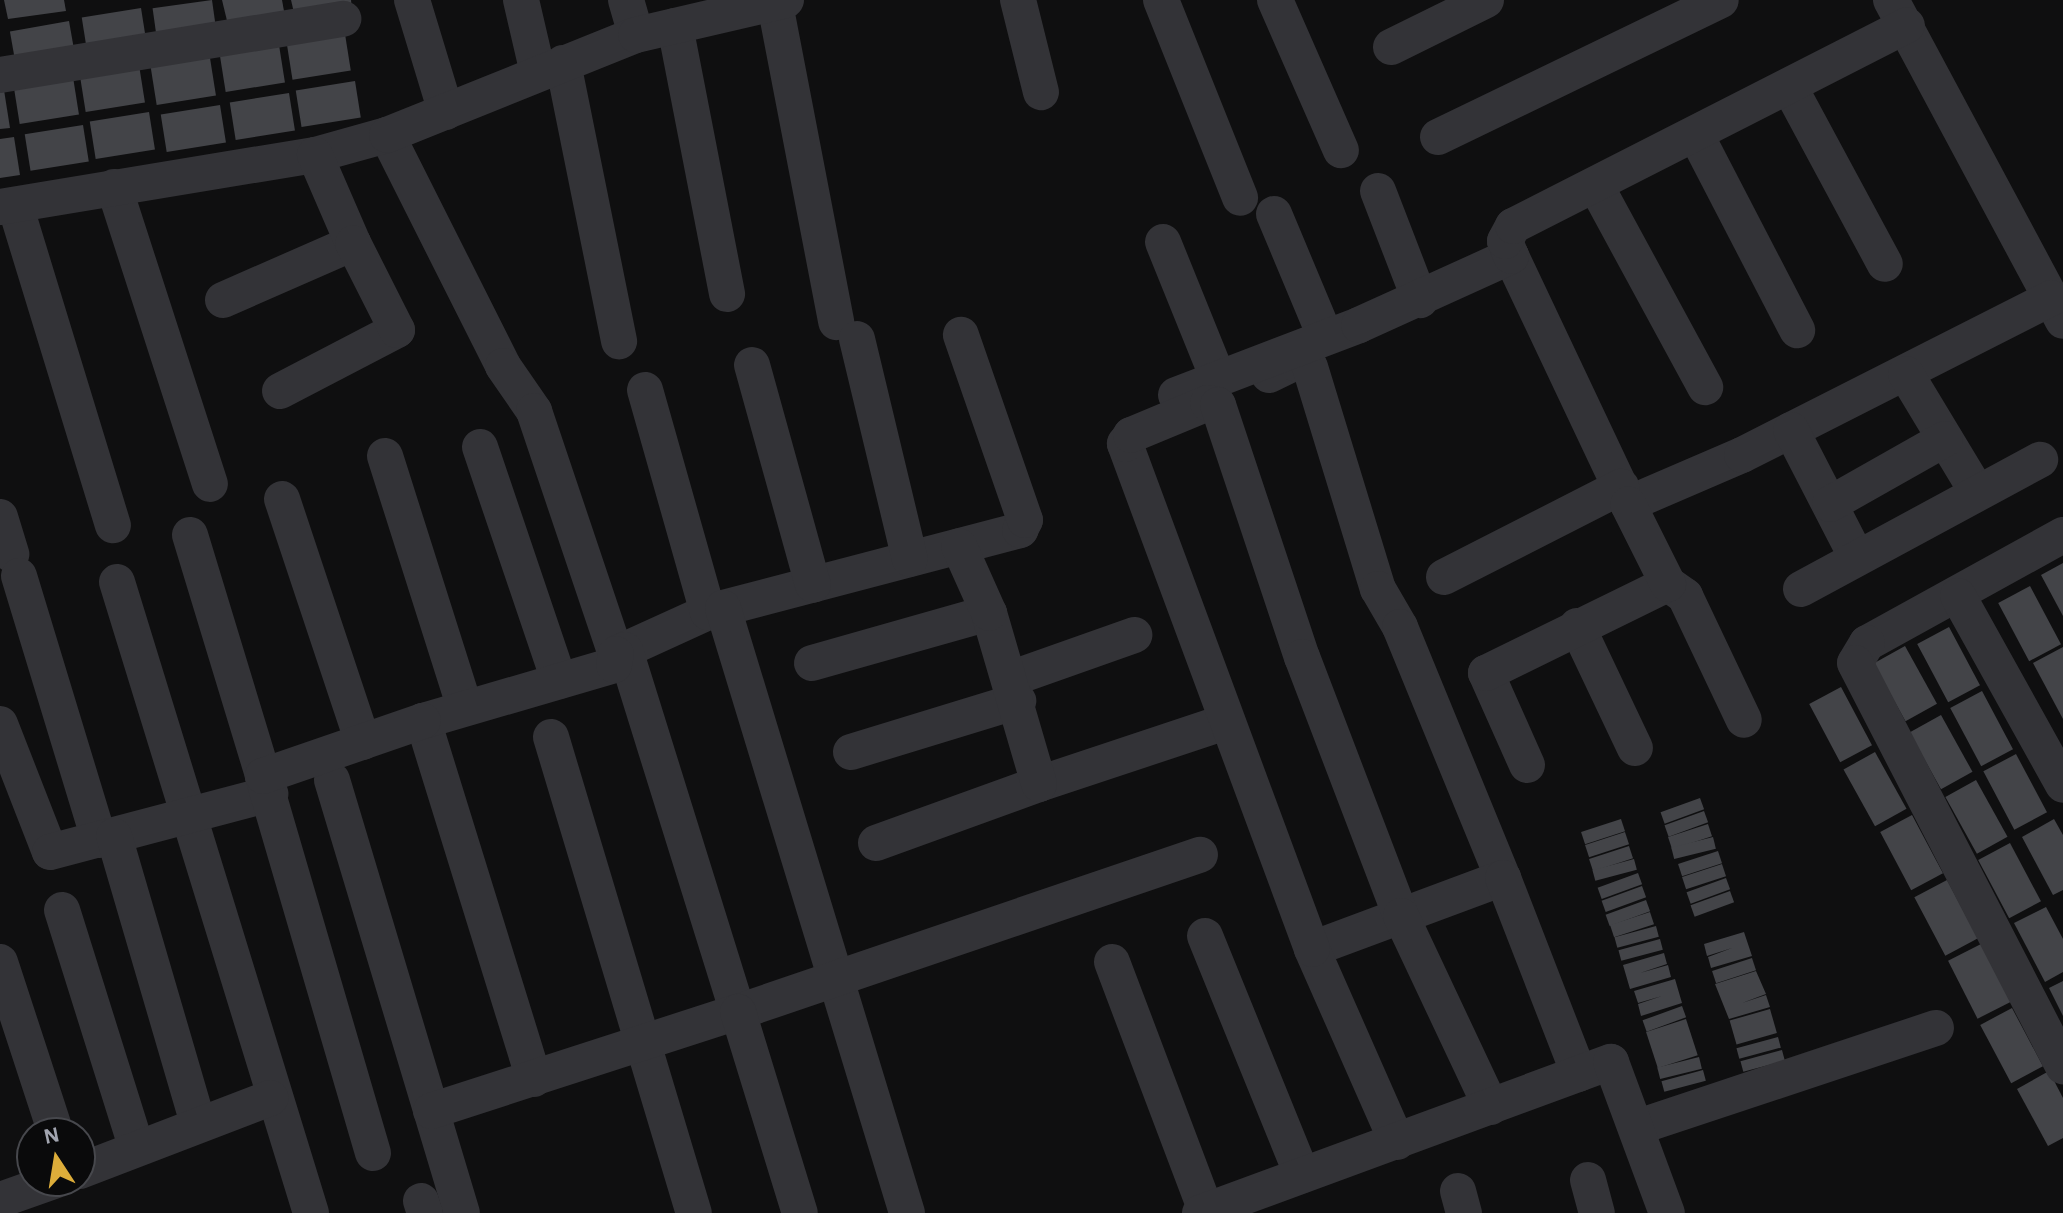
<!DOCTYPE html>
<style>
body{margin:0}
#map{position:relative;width:2063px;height:1213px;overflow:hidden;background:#0f0f10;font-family:"Alegreya Sans",sans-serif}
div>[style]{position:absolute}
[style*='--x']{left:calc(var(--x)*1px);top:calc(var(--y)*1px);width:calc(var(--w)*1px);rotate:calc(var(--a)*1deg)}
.building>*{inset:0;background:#434448;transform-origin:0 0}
.minor>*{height:36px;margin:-18px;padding:0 18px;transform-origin:18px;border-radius:18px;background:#333337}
span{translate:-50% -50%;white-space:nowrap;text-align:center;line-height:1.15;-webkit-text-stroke:8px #0a0a0b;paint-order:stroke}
.north{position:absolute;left:16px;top:1117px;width:80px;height:80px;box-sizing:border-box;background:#0a0a0b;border:2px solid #47484d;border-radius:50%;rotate:348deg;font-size:22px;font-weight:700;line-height:32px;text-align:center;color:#a2a5b0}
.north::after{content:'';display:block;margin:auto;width:28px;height:36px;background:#ddad3a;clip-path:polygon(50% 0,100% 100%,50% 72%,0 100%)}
</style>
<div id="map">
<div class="building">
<div style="clip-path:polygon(4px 0,64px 0,66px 11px,8px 19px)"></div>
<div style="left:212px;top:0;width:35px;height:60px;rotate:82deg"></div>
<div style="clip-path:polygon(222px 0,282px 0,286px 22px,229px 29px)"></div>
<div style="clip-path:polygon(291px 0,351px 0,352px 10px,295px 17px)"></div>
<div style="left:141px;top:8px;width:38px;height:60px;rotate:81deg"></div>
<div style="left:69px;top:21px;width:39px;height:60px;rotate:80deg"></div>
<div style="left:345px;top:34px;width:37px;height:59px;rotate:81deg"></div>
<div style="left:279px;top:45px;width:38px;height:60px;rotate:81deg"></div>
<div style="left:210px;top:58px;width:38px;height:60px;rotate:81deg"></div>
<div style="left:139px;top:65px;width:38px;height:60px;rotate:81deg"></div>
<div style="left:73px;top:77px;width:38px;height:60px;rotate:81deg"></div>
<div style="left:355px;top:81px;width:37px;height:60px;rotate:81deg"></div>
<div style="clip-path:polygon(4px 90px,10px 128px,0 129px,0 91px)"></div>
<div style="left:289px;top:93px;width:38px;height:60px;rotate:81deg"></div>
<div style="left:220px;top:105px;width:38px;height:60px;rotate:81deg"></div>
<div style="left:149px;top:112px;width:38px;height:60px;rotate:81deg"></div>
<div style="left:83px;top:125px;width:37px;height:59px;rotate:81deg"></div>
<div style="clip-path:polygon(14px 137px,20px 175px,0 178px,0 139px)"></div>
<div style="clip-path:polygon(2063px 563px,2063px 616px,2041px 575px)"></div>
<div style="left:2030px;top:586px;width:66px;height:36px;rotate:62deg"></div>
<div style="left:1949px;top:627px;width:66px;height:36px;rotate:62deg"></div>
<div style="left:1905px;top:646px;width:66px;height:36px;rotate:61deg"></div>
<div style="clip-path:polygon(2063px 647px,2063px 719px,2033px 663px)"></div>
<div style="left:1841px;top:687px;width:66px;height:36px;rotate:62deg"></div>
<div style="left:1982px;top:691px;width:66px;height:36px;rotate:62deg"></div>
<div style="left:1941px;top:715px;width:65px;height:36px;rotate:61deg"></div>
<div style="left:1875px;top:752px;width:65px;height:36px;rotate:61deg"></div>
<div style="left:2016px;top:754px;width:66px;height:37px;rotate:62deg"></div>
<div style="left:1976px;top:780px;width:65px;height:35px;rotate:61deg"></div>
<div style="left:1700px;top:798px;width:12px;height:42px;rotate:70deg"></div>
<div style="left:1704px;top:811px;width:12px;height:42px;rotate:70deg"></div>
<div style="left:1912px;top:815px;width:66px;height:36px;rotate:62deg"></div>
<div style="left:1621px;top:819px;width:13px;height:42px;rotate:72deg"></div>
<div style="clip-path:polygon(2054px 819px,2063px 835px,2063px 890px,2053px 895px,2022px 837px)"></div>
<div style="left:1708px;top:824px;width:13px;height:42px;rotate:72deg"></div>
<div style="left:1625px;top:832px;width:13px;height:42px;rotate:72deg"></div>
<div style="left:1713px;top:837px;width:12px;height:43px;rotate:76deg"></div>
<div style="left:2010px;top:843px;width:66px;height:36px;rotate:62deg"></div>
<div style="left:1629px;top:846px;width:13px;height:42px;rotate:72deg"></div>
<div style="left:1718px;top:851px;width:13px;height:42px;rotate:72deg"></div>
<div style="left:1634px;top:859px;width:11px;height:43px;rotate:75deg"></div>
<div style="left:1722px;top:864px;width:13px;height:42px;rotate:72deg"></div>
<div style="left:1638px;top:873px;width:12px;height:43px;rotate:70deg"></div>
<div style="left:1726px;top:878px;width:12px;height:42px;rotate:70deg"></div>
<div style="left:1947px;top:880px;width:66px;height:37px;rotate:62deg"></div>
<div style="left:1642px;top:886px;width:12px;height:43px;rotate:70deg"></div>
<div style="left:1730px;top:891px;width:12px;height:42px;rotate:70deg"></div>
<div style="left:1646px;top:900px;width:12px;height:43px;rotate:70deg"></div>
<div style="clip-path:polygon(2046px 907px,2063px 939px,2063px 972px,2045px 982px,2014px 923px)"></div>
<div style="left:1650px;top:912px;width:13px;height:42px;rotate:72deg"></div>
<div style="left:1656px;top:926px;width:11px;height:43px;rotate:75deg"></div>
<div style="clip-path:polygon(1744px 932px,1752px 956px,1711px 968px,1708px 957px,1732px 948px,1707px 956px,1704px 944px)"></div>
<div style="left:1660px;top:939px;width:11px;height:43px;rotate:75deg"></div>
<div style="left:1981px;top:944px;width:65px;height:37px;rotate:63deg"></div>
<div style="clip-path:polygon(1664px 953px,1667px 964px,1640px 973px,1668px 965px,1671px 977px,1630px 989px,1623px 965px)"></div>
<div style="left:1752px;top:958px;width:13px;height:42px;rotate:72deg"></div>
<div style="clip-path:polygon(1756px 971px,1766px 994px,1742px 1003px,1766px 995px,1770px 1007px,1729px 1019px,1715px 984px)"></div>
<div style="clip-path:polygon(1675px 979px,1682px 1003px,1641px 1016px,1638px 1004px,1662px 996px,1638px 1003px,1634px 991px)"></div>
<div style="clip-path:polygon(2063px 981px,2063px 1016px,2049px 988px)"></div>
<div style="left:1682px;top:1006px;width:12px;height:42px;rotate:70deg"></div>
<div style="left:2012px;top:1008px;width:66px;height:36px;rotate:62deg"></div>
<div style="left:1770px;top:1009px;width:25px;height:42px;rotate:74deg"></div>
<div style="left:1686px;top:1019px;width:38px;height:42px;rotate:72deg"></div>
<div style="left:1778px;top:1037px;width:11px;height:43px;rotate:75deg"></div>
<div style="left:1782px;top:1050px;width:11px;height:43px;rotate:75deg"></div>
<div style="left:1699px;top:1057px;width:12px;height:43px;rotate:76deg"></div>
<div style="left:1703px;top:1070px;width:11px;height:43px;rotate:75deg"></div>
<div style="clip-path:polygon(2049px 1071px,2063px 1098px,2063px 1138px,2048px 1146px,2017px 1089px)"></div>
</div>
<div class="minor">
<div style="--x:412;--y:0;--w:117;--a:73.1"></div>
<div style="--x:521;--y:0;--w:75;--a:76.9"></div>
<div style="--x:626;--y:0;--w:36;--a:74"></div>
<div style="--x:1018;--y:0;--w:95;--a:76"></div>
<div style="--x:1161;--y:0;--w:213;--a:68.2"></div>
<div style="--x:1275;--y:0;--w:164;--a:66.3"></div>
<div style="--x:1891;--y:0;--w:364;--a:61.8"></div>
<div style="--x:775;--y:4;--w:324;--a:79.1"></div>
<div style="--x:675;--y:26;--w:273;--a:79"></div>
<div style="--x:1391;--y:47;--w:106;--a:-26.3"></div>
<div style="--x:563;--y:63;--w:284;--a:78.6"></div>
<div style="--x:0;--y:75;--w:348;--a:-9.3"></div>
<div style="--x:1789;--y:86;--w:202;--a:61.7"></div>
<div style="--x:387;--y:135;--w:258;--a:63.3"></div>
<div style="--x:503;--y:366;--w:55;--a:55.4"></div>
<div style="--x:534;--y:411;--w:256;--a:71.4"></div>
<div style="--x:616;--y:654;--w:101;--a:-24.5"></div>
<div style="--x:708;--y:612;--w:323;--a:-14.7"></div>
<div style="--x:1020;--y:530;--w:11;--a:-63"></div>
<div style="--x:1025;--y:520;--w:196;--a:-109.1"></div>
<div style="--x:1696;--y:135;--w:220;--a:62.6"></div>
<div style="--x:1438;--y:137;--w:314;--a:-25.8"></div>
<div style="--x:1596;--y:186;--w:229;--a:61.5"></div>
<div style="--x:114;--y:187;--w:312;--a:72.1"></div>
<div style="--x:1378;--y:191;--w:117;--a:68.9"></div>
<div style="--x:15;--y:205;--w:335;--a:73"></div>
<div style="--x:0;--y:207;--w:319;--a:-9.4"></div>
<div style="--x:315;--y:155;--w:75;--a:-15.5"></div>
<div style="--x:387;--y:135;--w:268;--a:-21.9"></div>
<div style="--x:636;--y:35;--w:154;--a:-13.1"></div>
<div style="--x:1274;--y:214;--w:132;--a:67.3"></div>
<div style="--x:1163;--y:242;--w:147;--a:68"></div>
<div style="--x:1511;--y:256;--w:274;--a:64.7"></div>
<div style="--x:1628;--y:504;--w:124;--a:-23.3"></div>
<div style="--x:1742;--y:455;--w:347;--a:-26.9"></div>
<div style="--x:223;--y:300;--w:142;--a:-23.7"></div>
<div style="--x:353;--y:243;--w:96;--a:-113.4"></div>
<div style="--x:857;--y:339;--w:226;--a:76.5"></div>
<div style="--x:752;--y:365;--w:228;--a:74.5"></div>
<div style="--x:1906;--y:374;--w:135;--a:58.9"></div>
<div style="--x:1269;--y:375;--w:28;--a:-26"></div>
<div style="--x:1294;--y:363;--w:16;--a:14"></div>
<div style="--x:1310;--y:367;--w:232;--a:73"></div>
<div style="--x:1378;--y:589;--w:44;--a:59.9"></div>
<div style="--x:1400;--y:627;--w:271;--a:67.7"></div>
<div style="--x:645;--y:390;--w:231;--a:74.2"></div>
<div style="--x:280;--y:391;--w:132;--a:-27.5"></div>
<div style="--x:397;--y:330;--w:97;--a:-116.8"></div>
<div style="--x:1176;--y:395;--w:196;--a:-20.9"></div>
<div style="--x:1359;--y:325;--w:167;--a:-24.4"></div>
<div style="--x:1511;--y:256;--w:16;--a:-112"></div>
<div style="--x:1505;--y:241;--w:17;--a:-62"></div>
<div style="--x:1513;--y:226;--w:442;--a:-27"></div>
<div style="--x:1791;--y:430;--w:142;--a:62.7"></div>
<div style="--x:480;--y:447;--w:247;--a:71.3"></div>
<div style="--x:385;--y:456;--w:264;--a:72.4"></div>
<div style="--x:282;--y:499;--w:256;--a:71.6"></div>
<div style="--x:1830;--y:504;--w:132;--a:-29.5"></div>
<div style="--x:0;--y:517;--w:39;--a:73"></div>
<div style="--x:190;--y:535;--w:252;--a:73.1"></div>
<div style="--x:2063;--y:535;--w:224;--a:151.1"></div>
<div style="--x:1867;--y:643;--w:23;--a:121"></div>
<div style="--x:1855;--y:663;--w:454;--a:62.7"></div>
<div style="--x:19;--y:576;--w:276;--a:73.1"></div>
<div style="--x:1444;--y:577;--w:199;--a:-27"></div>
<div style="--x:117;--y:582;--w:660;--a:72.91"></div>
<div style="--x:1668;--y:584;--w:21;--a:35"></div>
<div style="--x:1685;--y:596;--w:137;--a:64.6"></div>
<div style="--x:1801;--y:589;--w:272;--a:-28.4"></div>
<div style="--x:1958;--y:596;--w:216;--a:60.9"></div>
<div style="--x:723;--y:608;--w:632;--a:73.08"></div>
<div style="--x:1577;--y:626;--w:135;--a:64.6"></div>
<div style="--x:625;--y:650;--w:379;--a:72.7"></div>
<div style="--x:738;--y:1012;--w:488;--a:-18.8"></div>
<div style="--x:812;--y:663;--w:184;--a:-15.8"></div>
<div style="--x:1010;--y:679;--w:132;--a:-19.5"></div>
<div style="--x:0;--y:724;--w:137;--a:68.7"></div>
<div style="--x:50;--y:852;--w:228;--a:-14.8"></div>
<div style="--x:551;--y:737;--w:497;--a:73.3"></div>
<div style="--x:851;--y:752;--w:175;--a:-17"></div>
<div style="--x:1527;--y:765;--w:101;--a:-114"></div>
<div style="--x:1486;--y:673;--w:203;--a:-26.1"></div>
<div style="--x:1668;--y:584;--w:89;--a:-116.6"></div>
<div style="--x:332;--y:780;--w:452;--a:73.3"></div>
<div style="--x:1039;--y:784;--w:196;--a:-18.4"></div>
<div style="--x:114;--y:836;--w:299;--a:73.7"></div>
<div style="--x:876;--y:843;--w:173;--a:-19.9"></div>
<div style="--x:1039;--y:784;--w:178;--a:-106.3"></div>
<div style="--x:989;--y:613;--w:73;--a:-114.1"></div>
<div style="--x:62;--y:910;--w:247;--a:72.6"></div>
<div style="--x:1205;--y:936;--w:258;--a:67.9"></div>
<div style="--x:1312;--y:949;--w:204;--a:-20.4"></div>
<div style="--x:1503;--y:878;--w:210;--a:68.8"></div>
<div style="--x:0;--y:962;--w:180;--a:71.9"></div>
<div style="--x:1112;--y:962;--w:266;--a:69.3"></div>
<div style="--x:534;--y:1079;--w:375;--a:-107.2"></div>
<div style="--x:423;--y:721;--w:199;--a:-16.3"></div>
<div style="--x:614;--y:665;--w:11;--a:-80"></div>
<div style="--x:431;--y:1111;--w:323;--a:-17.9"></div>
<div style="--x:738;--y:1012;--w:210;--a:72.9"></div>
<div style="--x:1638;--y:1127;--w:314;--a:-18.4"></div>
<div style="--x:1397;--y:1142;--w:211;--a:-113.8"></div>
<div style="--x:1312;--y:949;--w:539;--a:-110.32"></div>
<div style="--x:1125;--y:444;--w:11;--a:-56"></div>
<div style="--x:1131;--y:435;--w:83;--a:-22.6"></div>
<div style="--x:1208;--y:403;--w:10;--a:11"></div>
<div style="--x:1218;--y:405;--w:266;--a:71.6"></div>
<div style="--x:1302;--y:657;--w:277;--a:69.1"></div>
<div style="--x:1401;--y:916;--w:211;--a:64.8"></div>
<div style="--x:373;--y:1153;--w:393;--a:-106.3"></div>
<div style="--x:263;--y:776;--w:169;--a:-19"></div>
<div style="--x:80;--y:1171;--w:204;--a:-21"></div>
<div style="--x:1588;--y:1180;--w:34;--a:75"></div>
<div style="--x:1458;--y:1191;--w:23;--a:75"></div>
<div style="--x:0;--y:1200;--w:57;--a:-19.4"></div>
<div style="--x:421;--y:1201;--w:13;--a:72"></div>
<div style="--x:1200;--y:1213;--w:438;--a:-20.2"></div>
<div style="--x:1611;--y:1062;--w:161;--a:69.7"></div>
</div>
<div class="north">N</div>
</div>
